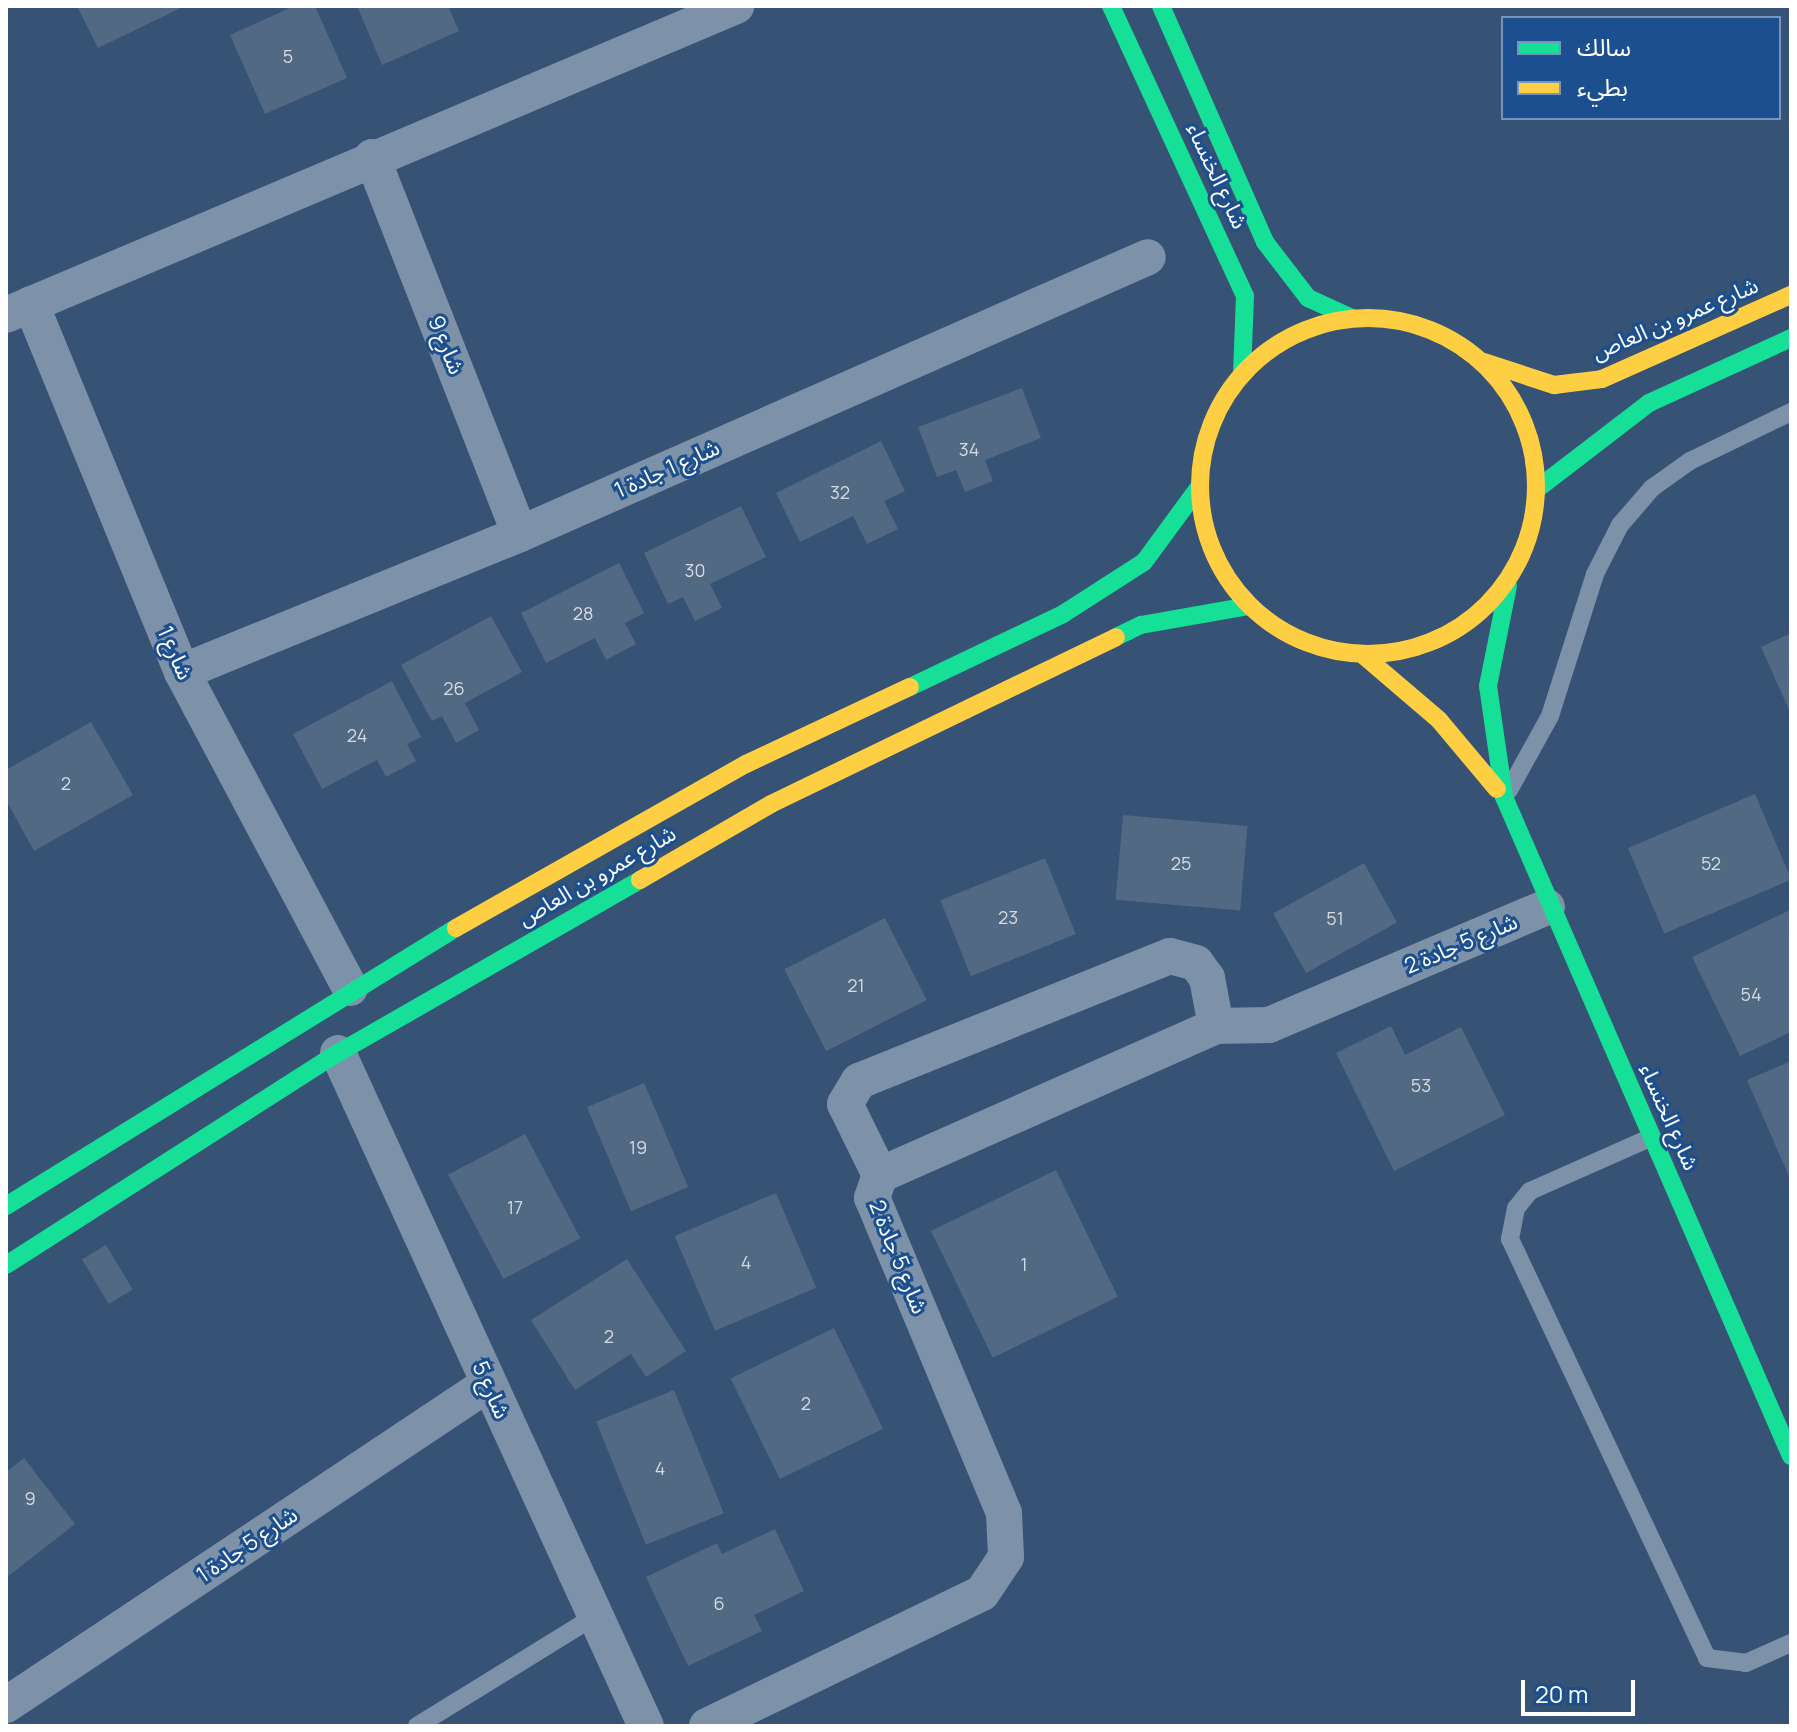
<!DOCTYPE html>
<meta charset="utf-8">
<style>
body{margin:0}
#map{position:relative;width:1797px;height:1732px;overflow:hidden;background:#365274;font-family:Manrope,"Noto Sans Arabic",sans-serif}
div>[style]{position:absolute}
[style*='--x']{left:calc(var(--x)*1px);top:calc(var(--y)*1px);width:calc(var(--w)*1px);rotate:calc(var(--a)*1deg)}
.building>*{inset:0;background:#526984;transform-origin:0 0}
.lane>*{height:18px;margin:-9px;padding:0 9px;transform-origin:9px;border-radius:9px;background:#7d92a8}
.street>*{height:36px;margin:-18px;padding:0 18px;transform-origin:18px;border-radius:18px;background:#7d92a8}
.fast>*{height:18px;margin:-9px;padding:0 9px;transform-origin:9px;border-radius:9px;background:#16e098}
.slow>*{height:18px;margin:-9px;padding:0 9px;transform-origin:9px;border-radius:9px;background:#ffcf43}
.slow>.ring{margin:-9px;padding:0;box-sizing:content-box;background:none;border:18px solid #ffcf43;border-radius:50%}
span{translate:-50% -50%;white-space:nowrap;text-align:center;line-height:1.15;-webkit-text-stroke:6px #1b4f8f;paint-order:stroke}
.number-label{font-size:18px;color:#d4dae0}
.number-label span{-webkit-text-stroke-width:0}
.street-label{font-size:22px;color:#fff}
.frame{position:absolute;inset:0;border:8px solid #fff;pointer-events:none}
.legend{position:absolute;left:1501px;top:16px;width:280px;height:104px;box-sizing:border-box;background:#1b4f8f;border:2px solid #7695bc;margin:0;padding:10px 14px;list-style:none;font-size:24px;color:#fff}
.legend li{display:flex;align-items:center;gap:16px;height:40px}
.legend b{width:40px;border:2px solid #7695bc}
.scale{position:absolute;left:1521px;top:1680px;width:114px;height:36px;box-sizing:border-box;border:4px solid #fff;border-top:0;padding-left:10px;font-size:24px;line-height:28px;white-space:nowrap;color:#fff;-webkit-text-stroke:6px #1b4f8f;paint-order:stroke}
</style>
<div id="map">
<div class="building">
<div style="clip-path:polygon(77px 6px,185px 6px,98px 48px)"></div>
<div style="clip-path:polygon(294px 6px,315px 6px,347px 78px,265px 114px,230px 35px)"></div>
<div style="clip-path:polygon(357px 6px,448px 6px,459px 31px,382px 65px)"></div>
<div style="clip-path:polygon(1022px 388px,1041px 438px,985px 460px,993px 481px,965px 492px,956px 470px,937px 477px,918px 427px)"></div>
<div style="clip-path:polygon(881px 441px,905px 491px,884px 501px,898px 529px,867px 544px,853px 516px,800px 542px,776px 493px)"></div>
<div style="clip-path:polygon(741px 506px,766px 557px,710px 584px,722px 608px,695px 621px,683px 597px,668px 604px,644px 553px)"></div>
<div style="clip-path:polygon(619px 563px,644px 613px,625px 623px,636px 644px,606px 660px,595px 638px,546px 663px,521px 613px)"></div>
<div style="clip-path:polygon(491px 616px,522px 672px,465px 703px,479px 730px,456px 743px,442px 716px,432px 721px,401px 665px)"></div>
<div style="clip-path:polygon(1791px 633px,1791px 714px,1761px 647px)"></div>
<div style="clip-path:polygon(392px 681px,421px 737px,407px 744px,416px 761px,386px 777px,377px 760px,322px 789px,293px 734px)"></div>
<div style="clip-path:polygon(91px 722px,133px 795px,34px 851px,6px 800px,6px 770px)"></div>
<div style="left:1755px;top:794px;width:93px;height:138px;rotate:67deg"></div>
<div style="left:1123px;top:815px;width:125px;height:85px;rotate:5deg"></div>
<div style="left:1045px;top:858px;width:82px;height:113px;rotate:68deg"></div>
<div style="left:1364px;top:863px;width:68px;height:104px;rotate:61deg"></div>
<div style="clip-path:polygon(1790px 910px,1791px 1032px,1740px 1056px,1692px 957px)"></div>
<div style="left:885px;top:918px;width:92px;height:113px;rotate:63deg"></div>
<div style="clip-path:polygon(1391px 1026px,1405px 1055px,1461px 1027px,1505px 1115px,1394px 1171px,1336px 1053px)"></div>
<div style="clip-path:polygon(1791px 1061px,1791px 1181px,1747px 1080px)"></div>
<div style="left:644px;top:1083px;width:113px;height:62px;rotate:67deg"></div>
<div style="left:525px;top:1134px;width:118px;height:87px;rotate:62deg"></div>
<div style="left:1056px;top:1170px;width:141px;height:139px;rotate:64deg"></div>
<div style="left:776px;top:1193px;width:103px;height:110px;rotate:67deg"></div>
<div style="left:106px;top:1245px;width:52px;height:28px;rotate:59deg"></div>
<div style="clip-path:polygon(627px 1259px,686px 1351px,646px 1377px,631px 1354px,575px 1390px,531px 1320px)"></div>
<div style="left:834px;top:1328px;width:112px;height:115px;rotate:64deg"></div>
<div style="left:674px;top:1390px;width:133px;height:84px;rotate:68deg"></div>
<div style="clip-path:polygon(24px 1458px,75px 1524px,6px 1578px,6px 1472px)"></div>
<div style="clip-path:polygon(775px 1529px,804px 1591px,754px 1615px,762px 1631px,688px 1666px,646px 1577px,717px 1543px,722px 1554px)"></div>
</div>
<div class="lane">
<div style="--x:1509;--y:790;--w:85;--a:-61"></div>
<div style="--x:1550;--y:716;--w:149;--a:-72.4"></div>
<div style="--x:1595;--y:574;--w:55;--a:-63"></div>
<div style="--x:1620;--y:525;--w:49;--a:-49.1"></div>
<div style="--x:1652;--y:488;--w:47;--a:-35.4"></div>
<div style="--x:1690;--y:461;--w:112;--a:-25.9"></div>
<div style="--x:1652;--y:1137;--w:133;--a:156.1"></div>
<div style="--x:1530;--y:1191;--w:22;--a:129"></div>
<div style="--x:1516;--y:1208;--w:32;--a:101"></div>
<div style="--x:1510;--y:1239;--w:463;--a:64.8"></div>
<div style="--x:1707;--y:1658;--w:39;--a:7"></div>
<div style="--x:1746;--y:1663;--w:49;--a:-24"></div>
<div style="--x:417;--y:1726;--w:206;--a:-31.7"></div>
</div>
<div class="street">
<div style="--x:372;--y:157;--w:405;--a:68.6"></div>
<div style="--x:31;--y:304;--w:398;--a:67.7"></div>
<div style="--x:182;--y:672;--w:358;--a:62"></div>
<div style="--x:6;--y:315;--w:793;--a:-22.94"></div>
<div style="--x:182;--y:672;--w:365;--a:-22.2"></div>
<div style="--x:520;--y:534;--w:686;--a:-23.8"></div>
<div style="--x:338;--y:1053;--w:740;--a:65.41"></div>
<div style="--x:880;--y:1175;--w:79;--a:-116.2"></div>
<div style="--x:845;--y:1104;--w:27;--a:-59"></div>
<div style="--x:859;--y:1081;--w:335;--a:-21.9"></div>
<div style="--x:1170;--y:956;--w:27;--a:15"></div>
<div style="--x:1196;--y:963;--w:19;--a:54"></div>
<div style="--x:1207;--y:978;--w:49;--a:79.4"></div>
<div style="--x:6;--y:1705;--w:579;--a:-33.66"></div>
<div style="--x:707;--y:1726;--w:305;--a:-25.8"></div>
<div style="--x:982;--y:1593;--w:43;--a:-56.3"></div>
<div style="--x:1006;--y:1557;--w:44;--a:-92.6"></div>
<div style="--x:1004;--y:1513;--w:342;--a:-112.7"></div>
<div style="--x:872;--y:1198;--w:24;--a:-71"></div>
<div style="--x:880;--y:1175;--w:368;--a:-23.9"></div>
<div style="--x:1216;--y:1026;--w:53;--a:-1.1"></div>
<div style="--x:1269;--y:1025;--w:302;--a:-23"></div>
</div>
<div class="fast">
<div style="--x:1111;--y:6;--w:319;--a:65.2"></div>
<div style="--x:1245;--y:296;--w:78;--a:92.2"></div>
<div style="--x:1161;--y:6;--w:258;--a:66.2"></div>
<div style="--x:1265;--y:242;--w:71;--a:52.5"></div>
<div style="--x:1308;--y:298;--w:48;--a:24.4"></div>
<div style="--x:1537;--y:489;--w:141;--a:-37.5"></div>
<div style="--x:1649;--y:403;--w:156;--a:-24.6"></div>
<div style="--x:1508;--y:586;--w:102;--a:101.3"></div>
<div style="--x:1488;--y:686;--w:112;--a:81.8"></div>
<div style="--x:1504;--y:797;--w:719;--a:66.47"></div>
<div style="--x:1116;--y:637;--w:28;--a:-26"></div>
<div style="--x:1141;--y:625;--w:110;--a:-10"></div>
<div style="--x:910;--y:687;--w:170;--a:-25.5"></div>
<div style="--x:1063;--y:614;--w:96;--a:-32.7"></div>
<div style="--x:1144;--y:562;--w:93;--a:-53.7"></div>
<div style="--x:6;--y:1206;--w:529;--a:-31.71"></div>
<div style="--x:6;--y:1265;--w:394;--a:-32.6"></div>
<div style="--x:338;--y:1053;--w:348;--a:-29.8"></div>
</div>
<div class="slow">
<div class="ring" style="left:1200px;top:318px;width:318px;height:318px"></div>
<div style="--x:1484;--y:362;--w:74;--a:18.2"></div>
<div style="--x:1554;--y:385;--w:48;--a:-7.1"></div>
<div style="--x:1602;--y:379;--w:207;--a:-24"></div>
<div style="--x:1363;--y:655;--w:100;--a:40.5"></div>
<div style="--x:1439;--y:720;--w:90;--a:50"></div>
<div style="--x:640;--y:880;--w:151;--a:-30.1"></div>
<div style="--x:771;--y:804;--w:383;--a:-25.8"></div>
<div style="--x:456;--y:928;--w:333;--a:-29.5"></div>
<div style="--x:746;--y:764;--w:181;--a:-25.2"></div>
</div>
<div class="number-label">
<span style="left:288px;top:56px">5</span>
<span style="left:969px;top:449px">34</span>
<span style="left:840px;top:492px">32</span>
<span style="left:695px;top:570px">30</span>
<span style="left:583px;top:613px">28</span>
<span style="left:454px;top:688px">26</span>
<span style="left:357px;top:735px">24</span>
<span style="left:66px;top:783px">2</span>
<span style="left:1181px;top:863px">25</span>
<span style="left:1711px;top:863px">52</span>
<span style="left:1008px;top:917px">23</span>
<span style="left:1335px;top:918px">51</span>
<span style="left:856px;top:985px">21</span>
<span style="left:1751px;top:994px">54</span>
<span style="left:1421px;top:1085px">53</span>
<span style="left:638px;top:1147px">19</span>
<span style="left:515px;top:1207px">17</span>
<span style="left:746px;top:1262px">4</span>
<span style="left:1024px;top:1264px">1</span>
<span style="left:609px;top:1336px">2</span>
<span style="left:806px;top:1403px">2</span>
<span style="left:660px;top:1468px">4</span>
<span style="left:30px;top:1498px">9</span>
<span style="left:719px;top:1603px">6</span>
</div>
<div class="street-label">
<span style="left:1217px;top:176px;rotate:65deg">شارع الخنساء</span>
<span style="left:1675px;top:319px;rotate:-23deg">شارع عمرو بن العاص</span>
<span style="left:446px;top:345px;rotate:68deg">شارع 9</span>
<span style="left:667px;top:469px;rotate:-24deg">شارع 1 جادة 1</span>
<span style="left:175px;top:653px;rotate:66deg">شارع 1</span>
<span style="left:597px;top:876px;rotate:-30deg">شارع عمرو بن العاص</span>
<span style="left:1461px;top:944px;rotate:-23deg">شارع 5 جادة 2</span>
<span style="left:1669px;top:1117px;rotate:66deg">شارع الخنساء</span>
<span style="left:898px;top:1257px;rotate:68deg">شارع 5 جادة 2</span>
<span style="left:491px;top:1390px;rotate:66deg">شارع 5</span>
<span style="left:247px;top:1545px;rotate:-34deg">شارع 5 جادة 1</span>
</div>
<div class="frame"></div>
<ul class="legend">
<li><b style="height:10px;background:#16e098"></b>سالك</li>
<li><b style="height:10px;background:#ffcf43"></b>بطيء</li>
</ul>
<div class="scale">20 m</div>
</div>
